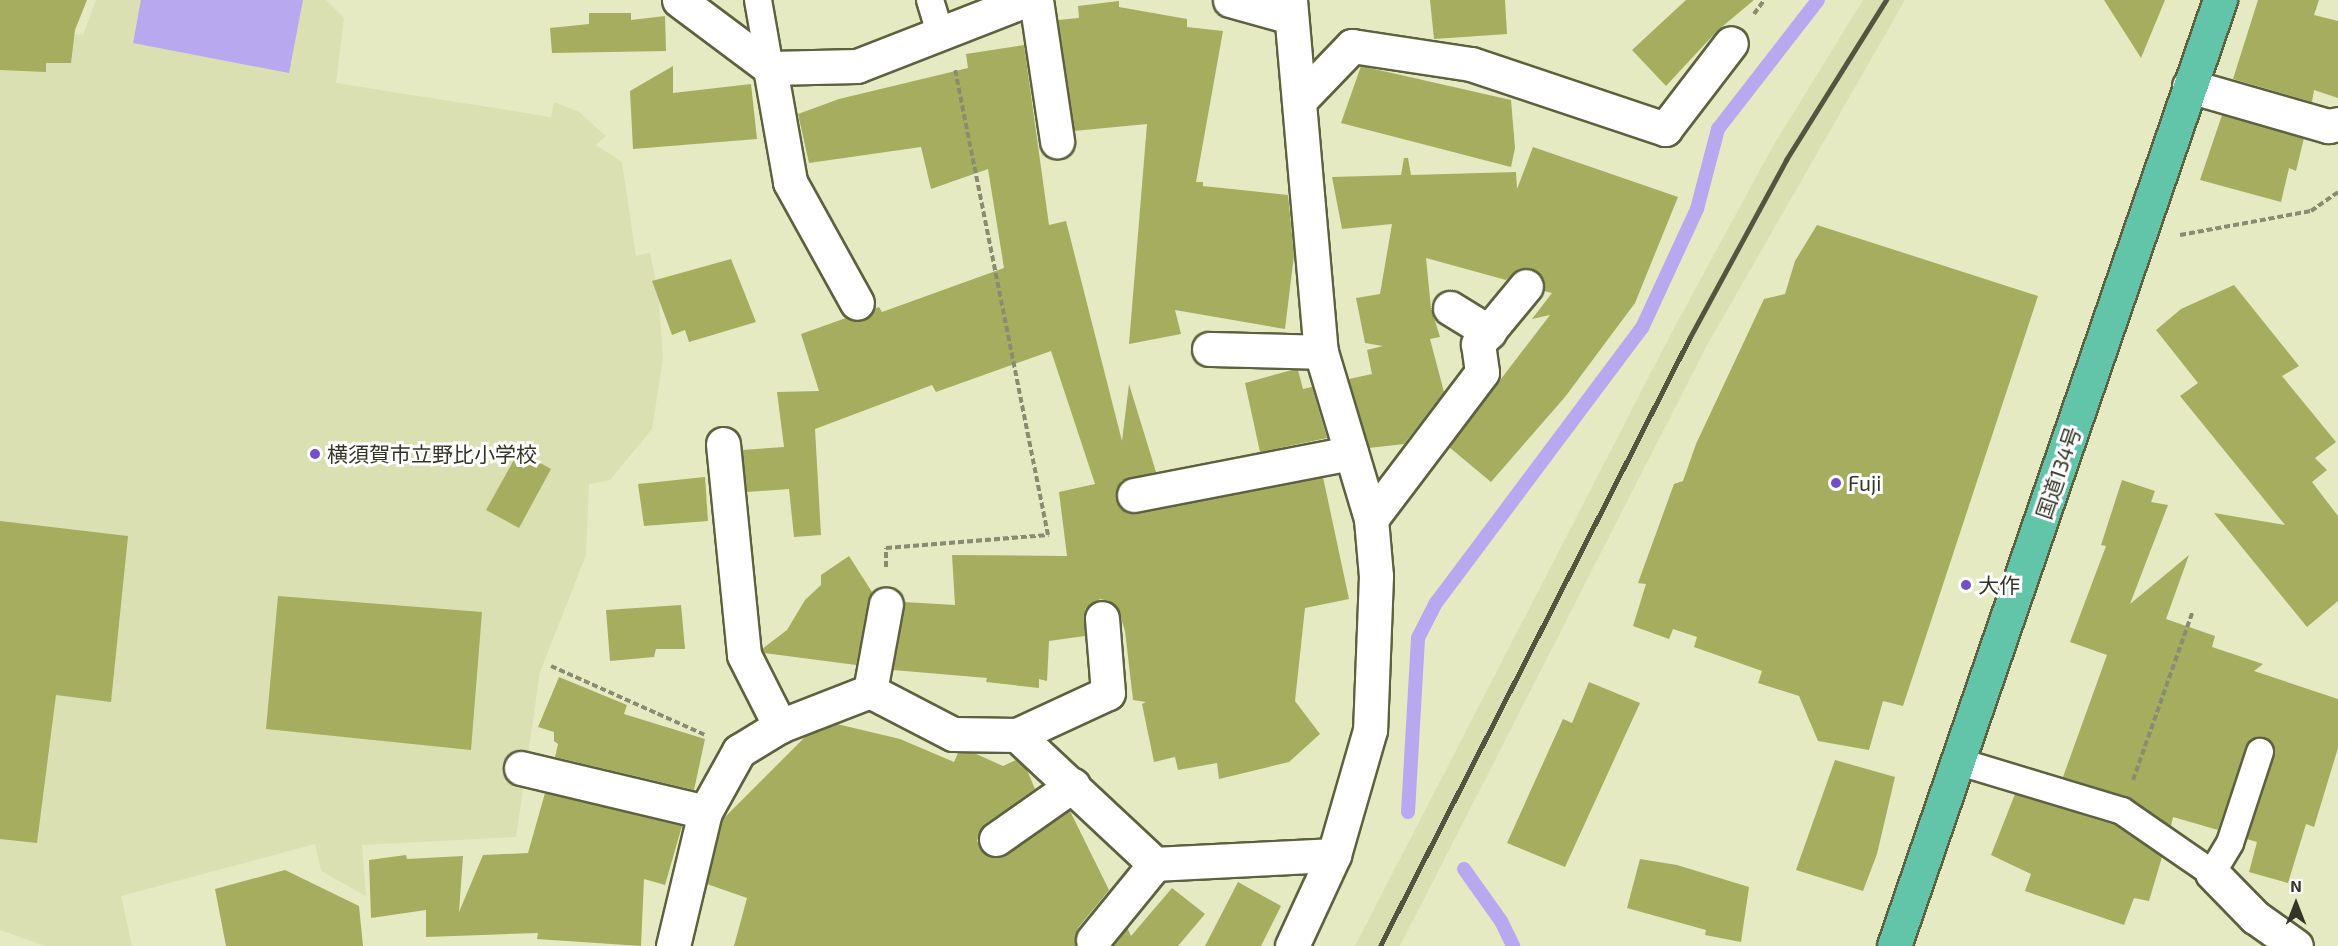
<!DOCTYPE html>
<meta charset="utf-8">
<style>
body{margin:0}
#map{position:relative;width:2338px;height:946px;overflow:hidden;background:#e5eac2;font-family:"Exo 2","Noto Sans JP",sans-serif}
div>[style]{position:absolute}
[style*='--x']{left:calc(var(--x)*1px);top:calc(var(--y)*1px);width:calc(var(--w)*1px);rotate:calc(var(--a)*1deg)}
.built>*{inset:0;background:#dae0b1}
.water>*{inset:0;background:#b7a8f0}
.stream>*{height:14px;margin:-7px;padding:0 7px;transform-origin:7px;border-radius:7px;background:#b7a8f0}
.building>*{inset:0;background:#a6ad5f}
.path>*{height:4px;margin-top:-2px;transform-origin:0;background:repeating-linear-gradient(90deg,#898c71 0 6px,transparent 0 9px)}
.roads{filter:drop-shadow(2px 0 #5e613f) drop-shadow(-2px 0 #5e613f) drop-shadow(0 2px #5e613f) drop-shadow(0 -2px #5e613f)}
.lane>*{height:26px;margin:-13px;padding:0 13px;transform-origin:13px;border-radius:13px;background:#fff}
.street>*{height:33px;margin:-16.5px;padding:0 16.5px;transform-origin:16.5px;border-radius:16.5px;background:#fff}
.highway>*{height:33px;margin:-16.5px;padding:0 16.5px;transform-origin:16.5px;border-radius:16.5px;background:#62c5aa}
.rail>*{height:4.5px;margin:-2.25px;padding:0 2.25px;transform-origin:2.25px;border-radius:2.25px;background:#535541}
.dots>*{width:16px;height:16px;translate:-50% -50%;box-sizing:border-box;border:3px solid #fff;border-radius:50%}
span{translate:-50% -50%;white-space:nowrap;text-align:center;line-height:1.15;-webkit-text-stroke:6px #fff;paint-order:stroke}
.poi-label{font-size:21px;color:#343526}
.left{translate:0 -50%;text-align:left}
.street-label{font-size:21px;color:#343526}
.north{position:absolute;left:2266px;top:874px;width:60px;height:60px;-webkit-text-stroke:4px #fff;paint-order:stroke;rotate:0deg;font-size:16px;font-weight:700;line-height:24px;text-align:center;color:#343526}
.north::after{content:'';display:block;margin:auto;width:21px;height:27px;background:#343526;clip-path:polygon(50% 0,100% 100%,50% 72%,0 100%)}
</style>
<div id="map">
<div class="built">
<i style="clip-path:polygon(96px 0,326px 0,344px 18px,336px 83px,551px 117px,554px 102px,579px 112px,606px 136px,596px 145px,622px 162px,636px 256px,650px 253px,658px 291px,663px 359px,652px 429px,610px 480px,589px 484px,586px 555px,540px 672px,516px 837px,362px 845px,366px 896px,321px 871px,315px 844px,121px 896px,132px 946px,45px 946px,0 930px,0 26px,83px 35px)"></i>
<i style="clip-path:polygon(1863px 0,1905px 0,1706px 347px,1400px 946px,1355px 946px,1673px 330px,1773px 146px)"></i>
</div>
<div class="water">
<i style="clip-path:polygon(141px 0,303px 0,289px 73px,133px 43px)"></i>
</div>
<div class="stream">
<i style="--x:1408;--y:812;--w:174;--a:-86.7"></i>
<i style="--x:1418;--y:638;--w:39;--a:-63"></i>
<i style="--x:1436;--y:603;--w:344;--a:-53.2"></i>
<i style="--x:1642;--y:328;--w:131;--a:-65.2"></i>
<i style="--x:1697;--y:209;--w:83;--a:-75.3"></i>
<i style="--x:1718;--y:129;--w:163;--a:-52.2"></i>
<i style="--x:1464;--y:869;--w:64;--a:54.6"></i>
<i style="--x:1501;--y:921;--w:28;--a:64"></i>
</div>
<div class="building">
<i style="clip-path:polygon(0 0,87px 0,75px 30px,71px 63px,46px 63px,46px 72px,0 70px)"></i>
<i style="clip-path:polygon(1430px 0,1505px 0,1507px 34px,1434px 39px)"></i>
<i style="clip-path:polygon(1686px 0,1754px 0,1717px 31px,1666px 86px,1632px 50px)"></i>
<i style="clip-path:polygon(2104px 0,2165px 0,2141px 58px)"></i>
<i style="clip-path:polygon(2258px 0,2319px 0,2314px 15px,2338px 21px,2338px 98px,2314px 90px,2312px 102px,2233px 79px)"></i>
<i style="clip-path:polygon(1119px 1px,1119px 7px,1187px 19px,1187px 27px,1223px 31px,1196px 182px,1203px 182px,1203px 186px,1288px 195px,1294px 255px,1285px 329px,1175px 310px,1181px 334px,1129px 344px,1147px 124px,1074px 131px,1058px 20px,1079px 18px,1078px 6px)"></i>
<i style="clip-path:polygon(589px 13px,631px 13px,631px 20px,665px 16px,666px 51px,552px 53px,550px 28px,589px 24px)"></i>
<i style="clip-path:polygon(1024px 45px,1049px 225px,1066px 221px,1122px 441px,1129px 384px,1156px 472px,1121px 481px,1116px 498px,1120px 507px,1138px 513px,1323px 477px,1349px 599px,1305px 608px,1295px 701px,1320px 734px,1289px 762px,1219px 779px,1217px 763px,1178px 770px,1175px 757px,1154px 762px,1142px 704px,1146px 702px,1133px 700px,1125px 631px,1118px 608px,1109px 601px,1100px 599px,1085px 609px,1085px 636px,1049px 641px,1047px 681px,1039px 679px,1039px 688px,986px 682px,987px 678px,893px 670px,904px 602px,955px 605px,952px 555px,1067px 556px,1059px 492px,1095px 484px,1051px 351px,936px 392px,932px 385px,815px 429px,821px 535px,794px 537px,789px 489px,747px 492px,742px 450px,784px 447px,777px 392px,819px 391px,801px 334px,846px 318px,866px 320px,874px 309px,879px 307px,882px 312px,1004px 268px,988px 169px,931px 189px,921px 147px,809px 163px,798px 114px,839px 99px,968px 68px,966px 54px)"></i>
<i style="clip-path:polygon(673px 66px,673px 93px,751px 84px,757px 139px,633px 149px,630px 91px)"></i>
<i style="clip-path:polygon(1361px 66px,1511px 100px,1515px 148px,1511px 167px,1341px 123px)"></i>
<i style="clip-path:polygon(2222px 115px,2304px 138px,2296px 171px,2289px 168px,2281px 202px,2200px 180px)"></i>
<i style="clip-path:polygon(1533px 147px,1678px 197px,1635px 303px,1565px 397px,1491px 482px,1449px 447px,1550px 315px,1532px 319px,1552px 293px,1544px 291px,1543px 279px,1530px 268px,1519px 269px,1506px 280px,1426px 258px,1431px 308px,1440px 337px,1430px 339px,1444px 392px,1404px 444px,1369px 448px,1349px 379px,1372px 374px,1367px 350px,1383px 346px,1365px 343px,1356px 298px,1380px 294px,1392px 224px,1342px 229px,1332px 177px,1401px 175px,1404px 158px,1408px 158px,1411px 175px,1516px 172px,1517px 189px)"></i>
<i style="clip-path:polygon(1817px 225px,2038px 296px,1903px 706px,1883px 701px,1869px 750px,1818px 741px,1799px 696px,1758px 683px,1762px 671px,1694px 647px,1697px 637px,1673px 629px,1669px 639px,1633px 626px,1646px 584px,1638px 583px,1674px 484px,1683px 481px,1696px 444px,1764px 299px,1785px 294px,1795px 261px)"></i>
<i style="clip-path:polygon(731px 259px,756px 322px,689px 342px,685px 330px,672px 335px,652px 281px)"></i>
<i style="clip-path:polygon(2234px 285px,2299px 366px,2282px 376px,2336px 442px,2315px 458px,2327px 470px,2312px 482px,2338px 516px,2338px 601px,2307px 627px,2214px 513px,2285px 525px,2180px 396px,2198px 383px,2156px 330px,2181px 309px)"></i>
<i style="clip-path:polygon(1292px 370px,1298px 370px,1303px 389px,1312px 387px,1327px 438px,1260px 452px,1245px 383px)"></i>
<i style="clip-path:polygon(519px 451px,551px 469px,519px 528px,486px 510px)"></i>
<i style="clip-path:polygon(705px 477px,708px 521px,644px 526px,638px 484px)"></i>
<i style="clip-path:polygon(2122px 480px,2155px 491px,2151px 502px,2168px 505px,2130px 604px,2189px 555px,2166px 619px,2215px 636px,2212px 647px,2263px 664px,2254px 671px,2338px 699px,2338px 748px,2314px 827px,2306px 824px,2288px 883px,2249px 872px,2257px 842px,2247px 839px,2274px 756px,2272px 742px,2265px 738px,2256px 738px,2246px 747px,2218px 830px,2173px 817px,2171px 826px,2127px 797px,2063px 777px,2107px 655px,2070px 642px,2106px 546px,2101px 545px)"></i>
<i style="clip-path:polygon(0 521px,128px 536px,111px 702px,56px 695px,37px 843px,0 839px)"></i>
<i style="clip-path:polygon(849px 556px,872px 592px,856px 665px,764px 653px,762px 649px,787px 630px,805px 600px,821px 585px,821px 575px)"></i>
<i style="clip-path:polygon(278px 596px,482px 612px,471px 750px,266px 729px)"></i>
<i style="clip-path:polygon(681px 605px,685px 649px,656px 649px,654px 657px,610px 661px,606px 610px)"></i>
<i style="clip-path:polygon(559px 677px,627px 705px,624px 714px,705px 739px,694px 790px,555px 757px,558px 744px,554px 741px,554px 732px,538px 727px)"></i>
<i style="clip-path:polygon(1589px 682px,1640px 703px,1565px 867px,1507px 843px,1563px 719px,1572px 723px)"></i>
<i style="clip-path:polygon(837px 724px,900px 739px,954px 762px,958px 753px,974px 753px,1003px 766px,1016px 760px,1027px 770px,1035px 789px,985px 824px,977px 841px,988px 856px,998px 858px,1070px 811px,1109px 890px,1078px 928px,1075px 946px,734px 946px,747px 898px,707px 884px,723px 819px,806px 736px)"></i>
<i style="clip-path:polygon(1835px 760px,1895px 777px,1877px 854px,1863px 891px,1796px 870px)"></i>
<i style="clip-path:polygon(545px 793px,682px 826px,665px 885px,644px 879px,641px 946px,537px 939px,538px 933px,426px 937px,426px 910px,371px 918px,369px 860px,406px 855px,407px 859px,463px 856px,459px 912px,483px 855px,528px 853px)"></i>
<i style="clip-path:polygon(2015px 794px,2115px 825px,2162px 857px,2149px 901px,2134px 898px,2124px 925px,2025px 891px,2031px 874px,1991px 855px)"></i>
<i style="clip-path:polygon(1640px 859px,1677px 865px,1749px 887px,1741px 942px,1705px 935px,1706px 930px,1627px 908px)"></i>
<i style="clip-path:polygon(285px 870px,359px 906px,363px 946px,226px 946px,215px 889px)"></i>
<i style="clip-path:polygon(1238px 882px,1281px 906px,1261px 946px,1205px 946px)"></i>
<i style="clip-path:polygon(1172px 888px,1205px 914px,1178px 946px,1112px 946px,1127px 927px,1131px 936px)"></i>
</div>
<div class="path">
<i style="--x:1754;--y:14;--w:17;--a:-54"></i>
<i style="--x:2180;--y:235;--w:133;--a:-10.4"></i>
<i style="--x:2311;--y:211;--w:33;--a:-35"></i>
<i style="--x:886;--y:567;--w:19;--a:-90"></i>
<i style="--x:886;--y:548;--w:163;--a:-4.6"></i>
<i style="--x:1048;--y:535;--w:474;--a:-101.3"></i>
<i style="--x:551;--y:666;--w:169;--a:24.1"></i>
<i style="--x:2133;--y:780;--w:179;--a:-70.5"></i>
</div>
<div class="roads">
<div class="lane">
<i style="--x:758;--y:0;--w:69;--a:80"></i>
<i style="--x:930;--y:0;--w:38;--a:73"></i>
<i style="--x:1960;--y:762;--w:169;--a:16.8"></i>
<i style="--x:2122;--y:811;--w:109;--a:34.6"></i>
<i style="--x:2212;--y:873;--w:35;--a:-59"></i>
<i style="--x:2230;--y:843;--w:96;--a:-71.8"></i>
</div>
<div class="street">
<i style="--x:679;--y:0;--w:114;--a:36.8"></i>
<i style="--x:770;--y:68;--w:87;--a:-1.3"></i>
<i style="--x:857;--y:66;--w:181;--a:-21.3"></i>
<i style="--x:1036;--y:0;--w:143;--a:81.5"></i>
<i style="--x:1230;--y:0;--w:63;--a:15.6"></i>
<i style="--x:1290;--y:0;--w:353;--a:85"></i>
<i style="--x:1321;--y:352;--w:174;--a:73.3"></i>
<i style="--x:1371;--y:519;--w:57;--a:85"></i>
<i style="--x:1376;--y:576;--w:154;--a:92.2"></i>
<i style="--x:1370;--y:730;--w:130;--a:106.1"></i>
<i style="--x:1334;--y:855;--w:100;--a:114.8"></i>
<i style="--x:770;--y:68;--w:116;--a:80"></i>
<i style="--x:790;--y:182;--w:138;--a:61"></i>
<i style="--x:2189;--y:86;--w:145;--a:16.1"></i>
<i style="--x:2328;--y:126;--w:10;--a:-11"></i>
<i style="--x:1300;--y:100;--w:75;--a:-46.1"></i>
<i style="--x:1352;--y:46;--w:120;--a:8.6"></i>
<i style="--x:1471;--y:64;--w:205;--a:18.5"></i>
<i style="--x:1665;--y:129;--w:108;--a:-52.5"></i>
<i style="--x:1450;--y:308;--w:46;--a:31.6"></i>
<i style="--x:1209;--y:349;--w:112;--a:1.5"></i>
<i style="--x:723;--y:444;--w:212;--a:84.3"></i>
<i style="--x:744;--y:655;--w:80;--a:63.1"></i>
<i style="--x:1134;--y:495;--w:221;--a:-11"></i>
<i style="--x:1371;--y:519;--w:184;--a:-52.9"></i>
<i style="--x:1482;--y:372;--w:28;--a:-98"></i>
<i style="--x:1478;--y:344;--w:75;--a:-50.4"></i>
<i style="--x:870;--y:691;--w:88;--a:-79.6"></i>
<i style="--x:1017;--y:735;--w:100;--a:-24.8"></i>
<i style="--x:1108;--y:693;--w:75;--a:-94.6"></i>
<i style="--x:521;--y:768;--w:189;--a:13.4"></i>
<i style="--x:996;--y:839;--w:94;--a:-35"></i>
<i style="--x:2212;--y:873;--w:62;--a:45.7"></i>
<i style="--x:2255;--y:917;--w:50;--a:35.3"></i>
<i style="--x:1093;--y:940;--w:98;--a:-50.8"></i>
<i style="--x:673;--y:946;--w:138;--a:-76.6"></i>
<i style="--x:705;--y:812;--w:70;--a:-60.9"></i>
<i style="--x:739;--y:751;--w:48;--a:-31.4"></i>
<i style="--x:780;--y:726;--w:97;--a:-21.3"></i>
<i style="--x:870;--y:691;--w:93;--a:27.4"></i>
<i style="--x:953;--y:734;--w:64;--a:0.9"></i>
<i style="--x:1017;--y:735;--w:189;--a:43.1"></i>
<i style="--x:1155;--y:864;--w:179;--a:-2.9"></i>
</div>
<div class="highway">
<i style="--x:1894;--y:946;--w:1001;--a:-70.99"></i>
</div>
</div>
<div class="rail">
<i style="--x:1380;--y:946;--w:681;--a:-63.02"></i>
<i style="--x:1689;--y:339;--w:204;--a:-61.5"></i>
<i style="--x:1786;--y:160;--w:189;--a:-58"></i>
</div>
<div class="dots">
<i style="left:315px;top:454px;background:#744fc8"></i>
<i style="left:1836px;top:483px;background:#744fc8"></i>
<i style="left:1966px;top:585px;background:#744fc8"></i>
</div>
<div class="poi-label">
<span class="left" style="left:327px;top:454px">横須賀市立野比小学校</span>
<span class="left" style="left:1848px;top:483px">Fuji</span>
<span class="left" style="left:1978px;top:585px">大作</span>
</div>
<div class="street-label">
<span style="left:2058px;top:473px;rotate:-71deg">国道134号</span>
</div>
<div class="north">N</div>
</div>
